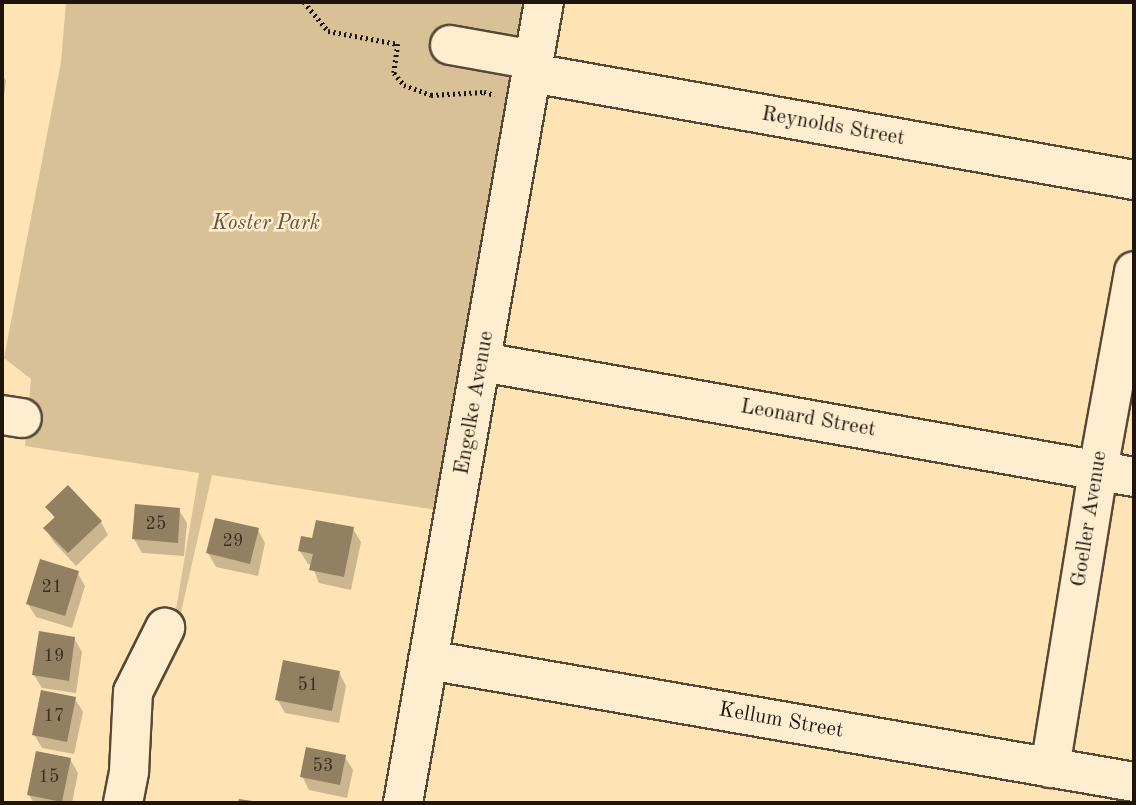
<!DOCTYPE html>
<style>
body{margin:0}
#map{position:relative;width:1136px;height:805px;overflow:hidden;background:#fee4b4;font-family:"Old Standard TT",serif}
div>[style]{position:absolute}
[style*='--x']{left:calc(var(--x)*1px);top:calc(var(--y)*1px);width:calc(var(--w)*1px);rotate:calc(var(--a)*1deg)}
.green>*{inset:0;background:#d8c197}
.shadow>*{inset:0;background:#0003}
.building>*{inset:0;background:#938063}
.path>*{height:4.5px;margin-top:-2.25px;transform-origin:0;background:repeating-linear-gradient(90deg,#1f140b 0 2px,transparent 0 5.5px)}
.roads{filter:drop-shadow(2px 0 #574835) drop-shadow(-2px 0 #574835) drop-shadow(0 2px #574835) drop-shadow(0 -2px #574835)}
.minor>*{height:38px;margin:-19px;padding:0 19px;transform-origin:19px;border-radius:19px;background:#feedce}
span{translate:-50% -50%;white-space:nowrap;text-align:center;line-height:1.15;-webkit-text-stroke:5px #feedce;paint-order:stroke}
.number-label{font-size:18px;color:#3c2f21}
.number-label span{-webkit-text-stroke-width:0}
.street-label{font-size:21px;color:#1f140b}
.park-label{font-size:21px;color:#60513c;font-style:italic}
.frame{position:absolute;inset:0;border:4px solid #1f140b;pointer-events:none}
</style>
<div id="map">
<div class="green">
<i style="clip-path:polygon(66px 2px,524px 2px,443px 511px,212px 475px,180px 617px,175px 615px,199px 473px,25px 446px,31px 379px,4px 358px,61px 62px)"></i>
</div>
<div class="shadow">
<i style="clip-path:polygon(2px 74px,6px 81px,4px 96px,2px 96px)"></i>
<i style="clip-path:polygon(48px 507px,101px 522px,108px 535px,76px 566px,53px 541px,45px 528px,55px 519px)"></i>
<i style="clip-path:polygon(179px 510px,187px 523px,184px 556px,142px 553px,134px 539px)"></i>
<i style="clip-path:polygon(353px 529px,361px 542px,351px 590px,319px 583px,312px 565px,308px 564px,300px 551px,314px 540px)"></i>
<i style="clip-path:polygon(258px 530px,265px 543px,258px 576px,216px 567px,208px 553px)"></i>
<i style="clip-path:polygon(77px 572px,85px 586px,72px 628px,36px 617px,28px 604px)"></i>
<i style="clip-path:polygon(74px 638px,82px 652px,76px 693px,42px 688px,34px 675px)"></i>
<i style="clip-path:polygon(339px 672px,346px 686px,339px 723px,285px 713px,277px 699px)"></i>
<i style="clip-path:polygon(75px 699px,83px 712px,74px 754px,42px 748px,34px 734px)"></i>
<i style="clip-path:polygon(345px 757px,353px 770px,347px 798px,309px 790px,302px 776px)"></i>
<i style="clip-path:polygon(70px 759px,78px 773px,72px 803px,34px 803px,29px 795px)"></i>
</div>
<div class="building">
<i style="clip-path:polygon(68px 485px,102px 521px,68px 553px,43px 528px,55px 517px,45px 507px)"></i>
<i style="clip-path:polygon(135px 504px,180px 508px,178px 543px,132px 539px)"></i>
<i style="clip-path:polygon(215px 518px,259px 528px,250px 564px,206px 553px)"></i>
<i style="clip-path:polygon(316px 520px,354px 527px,344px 577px,309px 570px,313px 554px,298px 551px,301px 536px,312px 538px)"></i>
<i style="clip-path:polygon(40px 559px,79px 571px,65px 616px,26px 604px)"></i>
<i style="clip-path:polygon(39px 631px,75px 637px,69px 681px,32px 675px)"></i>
<i style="clip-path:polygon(283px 660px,340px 671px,332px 711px,275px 700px)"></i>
<i style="clip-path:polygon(41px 690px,76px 697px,67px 742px,32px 735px)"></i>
<i style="clip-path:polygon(306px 747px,346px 755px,340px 785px,300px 777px)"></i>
<i style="clip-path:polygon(36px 751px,71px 758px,62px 802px,27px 795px)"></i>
<i style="clip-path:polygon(239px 799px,259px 802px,259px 803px,238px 803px)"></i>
</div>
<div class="path">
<i style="--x:304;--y:2;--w:38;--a:50"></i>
<i style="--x:328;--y:31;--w:71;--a:10.5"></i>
<i style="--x:398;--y:44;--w:29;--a:98"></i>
<i style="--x:394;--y:73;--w:16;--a:50"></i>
<i style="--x:404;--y:85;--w:29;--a:20"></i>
<i style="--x:431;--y:95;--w:53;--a:-3.2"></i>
<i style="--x:484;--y:92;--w:11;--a:15"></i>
</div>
<div class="roads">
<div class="minor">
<i style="--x:450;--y:45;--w:85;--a:10.1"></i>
<i style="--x:532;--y:73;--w:611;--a:10.08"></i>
<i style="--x:482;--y:362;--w:662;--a:10"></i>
<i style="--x:2;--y:415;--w:20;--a:9"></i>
<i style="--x:428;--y:660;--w:716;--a:9.8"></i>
<i style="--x:1050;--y:768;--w:302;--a:-80.8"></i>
<i style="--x:1098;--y:470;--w:202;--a:-79.7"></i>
<i style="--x:123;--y:803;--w:33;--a:-79"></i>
<i style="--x:129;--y:771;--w:79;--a:-87.1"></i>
<i style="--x:133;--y:692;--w:72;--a:-63.4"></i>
<i style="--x:403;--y:803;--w:813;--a:-80.02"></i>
</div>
</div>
<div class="number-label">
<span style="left:156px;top:524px">25</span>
<span style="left:233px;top:541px">29</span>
<span style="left:52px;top:587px">21</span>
<span style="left:54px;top:656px">19</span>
<span style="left:308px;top:685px">51</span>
<span style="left:54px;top:716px">17</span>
<span style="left:323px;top:766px">53</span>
<span style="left:49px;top:777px">15</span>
</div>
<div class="street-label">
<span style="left:833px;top:127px;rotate:10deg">Reynolds Street</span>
<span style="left:475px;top:403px;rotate:-80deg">Engelke Avenue</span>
<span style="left:808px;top:419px;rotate:10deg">Leonard Street</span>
<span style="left:1090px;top:519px;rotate:-81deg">Goeller Avenue</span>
<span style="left:781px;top:721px;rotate:10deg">Kellum Street</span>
</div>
<div class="park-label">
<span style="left:266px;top:224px">Koster Park</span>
</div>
<div class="frame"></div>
</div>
